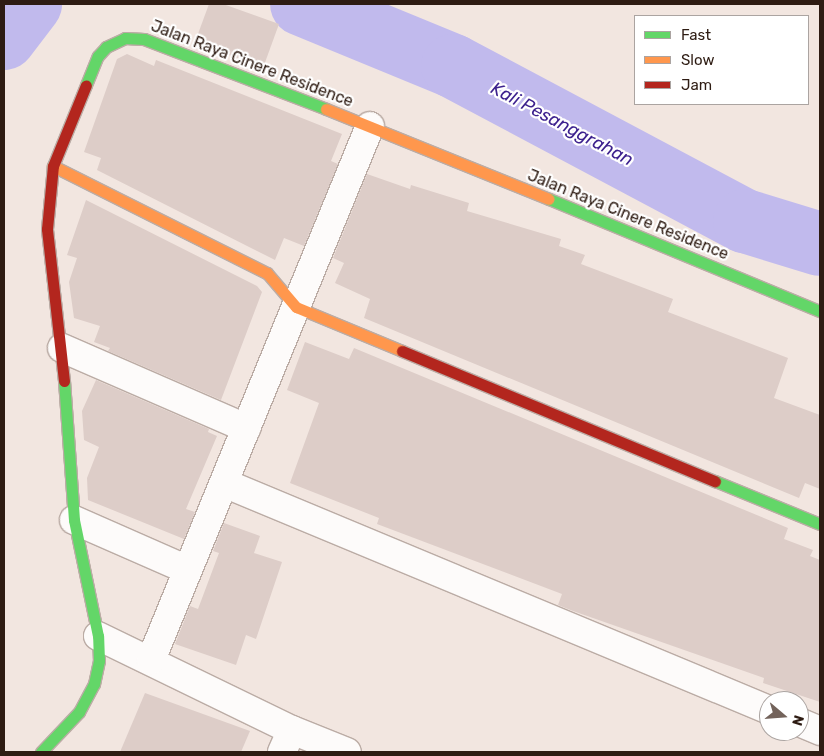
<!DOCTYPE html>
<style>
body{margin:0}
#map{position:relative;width:824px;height:756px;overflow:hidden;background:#f2e6e0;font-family:Rubik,sans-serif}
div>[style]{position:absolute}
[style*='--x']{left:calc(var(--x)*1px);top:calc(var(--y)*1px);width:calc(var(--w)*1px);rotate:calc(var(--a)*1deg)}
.river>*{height:64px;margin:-32px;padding:0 32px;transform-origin:32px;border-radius:32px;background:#c1baed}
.building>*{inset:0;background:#ddcdc8}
.roads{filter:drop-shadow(1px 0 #bbaca5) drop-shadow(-1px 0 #bbaca5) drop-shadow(0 1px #bbaca5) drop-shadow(0 -1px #bbaca5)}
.street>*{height:28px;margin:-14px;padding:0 14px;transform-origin:14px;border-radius:14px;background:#fdfbfa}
.fast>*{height:11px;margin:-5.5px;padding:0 5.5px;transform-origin:5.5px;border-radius:5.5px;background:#63d668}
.slow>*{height:11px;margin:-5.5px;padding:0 5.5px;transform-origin:5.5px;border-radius:5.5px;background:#ff974d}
.jam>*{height:11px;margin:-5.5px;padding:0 5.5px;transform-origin:5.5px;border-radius:5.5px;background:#b3261e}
span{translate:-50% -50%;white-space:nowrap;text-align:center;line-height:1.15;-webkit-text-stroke:4.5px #fff;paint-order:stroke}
.street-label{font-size:16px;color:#2e1c13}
.water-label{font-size:18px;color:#3d228e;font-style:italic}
.frame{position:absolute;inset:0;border:5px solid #2e1c13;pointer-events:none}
.legend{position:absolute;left:634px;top:15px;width:175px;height:90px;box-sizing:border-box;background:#fff;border:1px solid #aba4a1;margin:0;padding:6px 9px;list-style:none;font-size:15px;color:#2e1c13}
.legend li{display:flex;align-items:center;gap:10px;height:25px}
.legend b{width:25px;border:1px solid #aba4a1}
.north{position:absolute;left:759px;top:691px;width:50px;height:50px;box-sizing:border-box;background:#fff;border:1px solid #aba4a1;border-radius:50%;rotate:108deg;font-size:14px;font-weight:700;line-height:20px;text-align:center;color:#2e1c13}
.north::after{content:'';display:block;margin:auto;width:18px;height:22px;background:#73635b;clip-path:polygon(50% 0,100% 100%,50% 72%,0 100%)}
</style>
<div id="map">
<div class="river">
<i style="--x:302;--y:4;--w:163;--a:22.3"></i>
<i style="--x:453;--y:66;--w:331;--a:28"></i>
<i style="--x:745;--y:221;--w:78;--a:17"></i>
<i style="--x:4;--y:38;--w:43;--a:-52.6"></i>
</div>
<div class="building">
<i style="clip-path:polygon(209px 4px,223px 4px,279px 24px,263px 68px,195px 42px)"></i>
<i style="clip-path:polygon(127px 54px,154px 66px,156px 60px,342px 134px,331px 161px,338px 164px,304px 246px,284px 238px,275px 260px,97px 170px,101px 158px,84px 152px,117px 59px)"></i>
<i style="clip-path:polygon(367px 174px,410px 189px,411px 185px,469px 203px,467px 211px,561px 239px,559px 246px,585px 255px,581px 264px,673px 299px,668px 312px,788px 358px,774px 398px,820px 415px,820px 489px,805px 483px,799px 498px,364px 318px,370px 299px,335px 283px,344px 263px,333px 258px)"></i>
<i style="clip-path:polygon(86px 200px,257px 286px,262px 292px,221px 400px,108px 351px,110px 348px,94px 342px,100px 326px,74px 318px,69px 282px,77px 258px,67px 255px)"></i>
<i style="clip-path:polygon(305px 342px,349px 359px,354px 348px,788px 528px,784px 539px,813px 550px,810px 556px,820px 560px,820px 702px,763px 683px,764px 678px,573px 611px,558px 605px,562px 594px,377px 524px,379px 518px,290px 483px,319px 403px,287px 390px)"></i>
<i style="clip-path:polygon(96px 380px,209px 429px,208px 432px,217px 436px,186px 509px,195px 512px,184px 539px,88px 500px,87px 478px,99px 447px,84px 440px,82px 411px)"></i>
<i style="clip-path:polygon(224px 523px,260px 536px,254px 553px,282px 562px,256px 639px,246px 635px,236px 665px,175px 644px,190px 606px,198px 609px,219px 553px,213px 551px)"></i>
<i style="clip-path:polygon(145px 693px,250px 731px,241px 752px,120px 752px)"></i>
</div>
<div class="roads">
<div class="street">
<i style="--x:62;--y:348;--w:201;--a:23.5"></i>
<i style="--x:224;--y:483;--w:590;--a:22.61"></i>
<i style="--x:74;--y:520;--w:124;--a:23.7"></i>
<i style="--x:98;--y:636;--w:216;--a:25.9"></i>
<i style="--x:292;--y:730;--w:59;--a:21.8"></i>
<i style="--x:151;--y:660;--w:577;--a:-67.7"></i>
<i style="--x:799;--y:722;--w:23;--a:23"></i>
<i style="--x:282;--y:752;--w:24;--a:-66"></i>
</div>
<div class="fast">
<i style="--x:86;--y:85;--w:31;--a:-68"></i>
<i style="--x:98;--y:56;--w:12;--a:-48"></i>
<i style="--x:106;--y:47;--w:21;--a:-25"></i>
<i style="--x:125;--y:38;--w:19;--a:3"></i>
<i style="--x:144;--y:39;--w:195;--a:21"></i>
<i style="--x:549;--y:199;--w:293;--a:22.5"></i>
<i style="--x:715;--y:481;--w:113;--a:22.3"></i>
<i style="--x:41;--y:752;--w:55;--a:-46.5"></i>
<i style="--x:79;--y:712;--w:32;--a:-62"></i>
<i style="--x:94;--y:684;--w:24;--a:-78"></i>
<i style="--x:99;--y:661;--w:25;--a:-92"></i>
<i style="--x:98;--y:636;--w:118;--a:-101.7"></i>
<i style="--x:74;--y:520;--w:139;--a:-94.1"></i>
</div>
<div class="slow">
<i style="--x:326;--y:109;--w:240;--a:22"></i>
<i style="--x:53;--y:166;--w:239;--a:26.6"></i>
<i style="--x:267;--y:273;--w:45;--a:49.5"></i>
<i style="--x:296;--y:307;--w:115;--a:22.5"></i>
</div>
<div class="jam">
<i style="--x:402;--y:351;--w:339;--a:22.6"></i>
<i style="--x:64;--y:381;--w:153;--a:-96.4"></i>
<i style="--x:47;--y:229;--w:63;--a:-84.6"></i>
<i style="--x:53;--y:166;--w:87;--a:-67.8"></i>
</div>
</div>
<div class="street-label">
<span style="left:252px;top:64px;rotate:21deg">Jalan Raya Cinere Residence</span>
<span style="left:628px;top:215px;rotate:22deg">Jalan Raya Cinere Residence</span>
</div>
<div class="water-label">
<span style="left:562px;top:124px;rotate:28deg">Kali Pesanggrahan</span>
</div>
<div class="frame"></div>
<ul class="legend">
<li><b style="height:6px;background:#63d668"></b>Fast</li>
<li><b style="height:6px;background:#ff974d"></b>Slow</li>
<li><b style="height:6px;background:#b3261e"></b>Jam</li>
</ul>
<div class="north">N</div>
</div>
